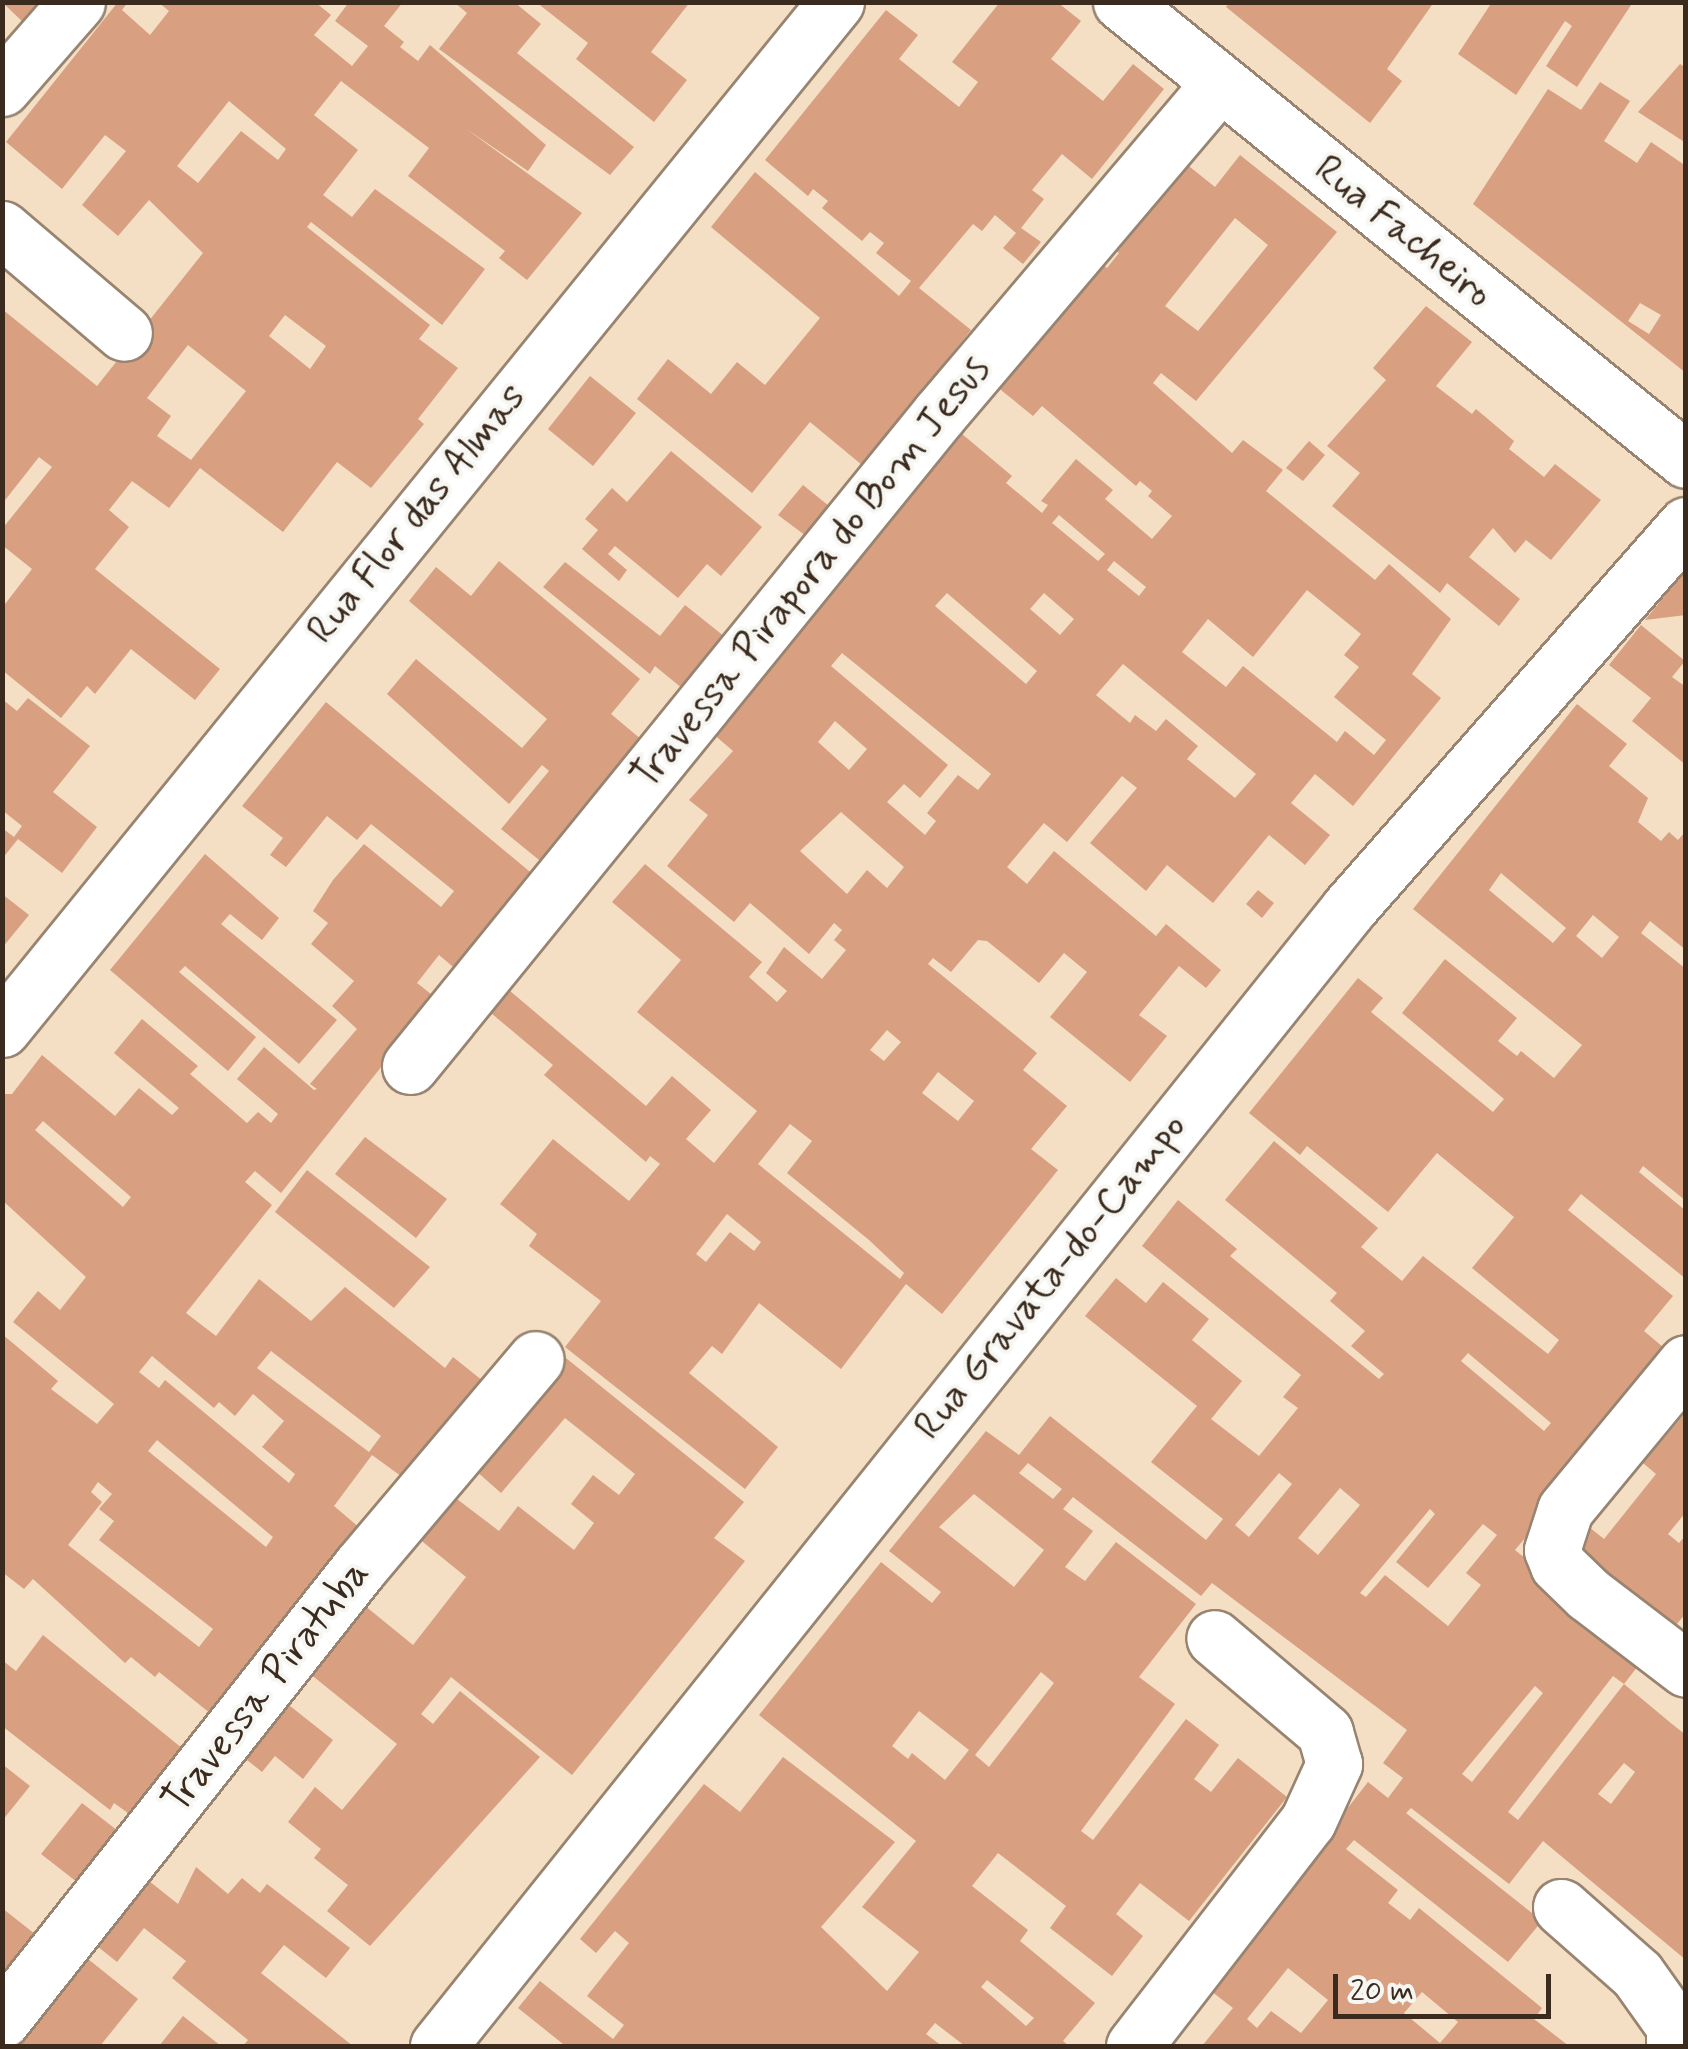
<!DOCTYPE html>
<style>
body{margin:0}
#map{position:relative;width:1688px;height:2049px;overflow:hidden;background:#f4dfc4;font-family:Mynerve,sans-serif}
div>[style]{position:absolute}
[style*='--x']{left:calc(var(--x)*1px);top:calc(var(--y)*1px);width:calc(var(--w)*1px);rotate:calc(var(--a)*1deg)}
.building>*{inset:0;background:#d89f80}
.roads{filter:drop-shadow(2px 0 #988471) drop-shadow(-2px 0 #988471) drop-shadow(0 2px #988471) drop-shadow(0 -2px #988471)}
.minor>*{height:55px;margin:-27.5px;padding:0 27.5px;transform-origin:27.5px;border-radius:27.5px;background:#fff}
span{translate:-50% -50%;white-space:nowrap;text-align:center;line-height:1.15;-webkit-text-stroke:8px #f6f6f2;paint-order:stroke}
.street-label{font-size:40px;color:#3b2a1e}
.frame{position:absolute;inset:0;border:5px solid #3b2a1e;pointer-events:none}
.scale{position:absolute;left:1333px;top:1974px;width:218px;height:45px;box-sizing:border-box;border:5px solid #3b2a1e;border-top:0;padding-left:12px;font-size:30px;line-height:35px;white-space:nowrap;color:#3b2a1e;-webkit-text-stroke:8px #f6f6f2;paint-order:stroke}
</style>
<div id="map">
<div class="building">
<i style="clip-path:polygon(2px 2px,46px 2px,27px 26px)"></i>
<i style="clip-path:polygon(evenodd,118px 2px,128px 2px,122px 10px,150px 35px,169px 11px,158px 2px,315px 2px,331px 15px,314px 35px,352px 66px,368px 46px,335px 21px,349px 2px,403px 2px,384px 26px,404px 42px,400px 47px,418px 61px,430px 45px,546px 145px,528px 171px,465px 128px,582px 213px,527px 280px,499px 258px,505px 251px,408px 176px,429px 148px,341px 81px,314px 115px,358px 150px,323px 195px,352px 217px,375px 189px,485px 269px,442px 325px,320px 229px,311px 222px,307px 227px,430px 325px,419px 339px,458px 368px,418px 419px,424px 424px,371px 488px,337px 462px,283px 532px,200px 468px,169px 508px,132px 481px,109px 510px,129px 527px,95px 569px,220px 669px,195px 700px,131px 649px,95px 694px,87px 686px,61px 718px,2px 670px,2px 608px,32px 569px,2px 545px,2px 529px,52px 467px,39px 457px,2px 504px,2px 309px,97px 386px,203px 253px,149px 200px,118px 236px,82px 205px,126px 151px,105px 135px,62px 189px,6px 142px,118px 2px,229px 101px,286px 149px,278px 160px,241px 131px,198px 183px,177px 166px,229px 101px,118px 2px,285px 315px,326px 346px,310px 369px,269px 336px,285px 315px,118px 2px,188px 345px,246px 391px,191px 460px,157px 436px,171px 416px,147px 398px,188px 345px)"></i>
<i style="clip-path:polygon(454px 2px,514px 2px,541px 24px,517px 53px,634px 147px,610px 175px,439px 49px,467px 13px)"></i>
<i style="clip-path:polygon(536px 2px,690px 2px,651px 52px,687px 80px,654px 122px,576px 59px,588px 43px)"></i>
<i style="clip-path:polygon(1000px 2px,1057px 2px,1081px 21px,1051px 59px,1103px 101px,1133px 64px,1164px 89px,1092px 179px,1062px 154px,1032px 190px,1044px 199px,1021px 228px,1041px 242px,1023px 264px,1003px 248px,1016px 233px,995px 215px,982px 231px,973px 224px,919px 288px,971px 330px,862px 465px,810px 422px,752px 493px,637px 399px,668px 359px,711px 394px,737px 362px,765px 385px,820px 318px,711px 227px,755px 172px,899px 296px,911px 281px,876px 253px,884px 243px,870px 232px,862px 241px,822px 208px,828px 201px,813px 189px,808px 196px,765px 160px,886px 10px,918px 35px,899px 59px,959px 107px,978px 82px,952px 62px)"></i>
<i style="clip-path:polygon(1230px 2px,1434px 2px,1387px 69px,1402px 81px,1370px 123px,1226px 7px)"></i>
<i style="clip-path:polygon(1492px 2px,1633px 2px,1577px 87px,1546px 66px,1572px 26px,1565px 21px,1516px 95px,1458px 54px)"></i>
<i style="clip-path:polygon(1680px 64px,1686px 68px,1686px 143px,1638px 112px)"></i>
<i style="clip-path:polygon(evenodd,1600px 82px,1630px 101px,1604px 141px,1637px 163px,1651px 142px,1686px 166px,1686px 373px,1473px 204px,1548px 89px,1581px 110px,1600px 82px,1640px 303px,1661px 315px,1649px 334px,1628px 321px,1640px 303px)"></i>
<i style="clip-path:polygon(evenodd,1240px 155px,1337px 232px,1196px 401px,1161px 373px,1153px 383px,1232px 453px,1243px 440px,1283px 470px,1266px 491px,1375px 580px,1389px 564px,1451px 619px,1412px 674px,1441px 698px,1353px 806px,1315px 774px,1291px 803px,1330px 835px,1305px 865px,1269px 835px,1213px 903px,1167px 865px,1146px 891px,1090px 843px,1137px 788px,1122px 776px,1067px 842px,1044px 823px,1007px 867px,1027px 884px,1054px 851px,1156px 936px,1166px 924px,1221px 970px,1206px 988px,1179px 966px,1139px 1015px,1167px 1036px,1130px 1082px,1050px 1017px,1087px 972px,1064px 953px,1039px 983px,987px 941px,978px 940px,951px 972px,933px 958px,928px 964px,1037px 1053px,1023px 1070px,1067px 1106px,1031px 1149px,1058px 1170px,942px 1314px,906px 1284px,841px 1369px,759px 1303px,722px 1354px,712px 1346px,689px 1373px,778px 1447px,745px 1489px,565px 1347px,601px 1301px,529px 1246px,537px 1234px,500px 1204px,553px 1139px,629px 1201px,660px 1164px,650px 1156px,646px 1162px,544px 1075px,553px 1065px,485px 1008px,503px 985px,646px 1106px,672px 1076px,711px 1110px,686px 1139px,714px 1163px,757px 1111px,637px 1012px,681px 960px,612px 902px,645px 864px,762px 962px,749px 977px,777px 1002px,787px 991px,766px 973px,784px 947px,822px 979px,846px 950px,834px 940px,842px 930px,834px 923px,809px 954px,750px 903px,734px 922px,667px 866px,708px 815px,689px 800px,733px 751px,704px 726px,949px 423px,1012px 476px,1006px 483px,1042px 513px,1048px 505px,1041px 501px,1076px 459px,1113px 490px,1105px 499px,1152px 539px,1172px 516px,1148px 496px,1152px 491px,1140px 481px,1136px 486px,1042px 406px,1033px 416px,986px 378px,1095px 259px,1107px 268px,1119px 253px,1112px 248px,1185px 163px,1215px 187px,1240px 155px,1235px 218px,1268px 245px,1198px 331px,1165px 306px,1235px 218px,1240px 155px,1059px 515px,1105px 554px,1098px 561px,1052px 523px,1059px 515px,1240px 155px,1114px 561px,1146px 587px,1139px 596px,1107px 570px,1114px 561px,1240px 155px,1307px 590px,1361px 634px,1344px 655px,1359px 667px,1334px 697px,1386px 740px,1374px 755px,1345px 731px,1337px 742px,1243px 666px,1226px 687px,1182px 652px,1208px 619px,1253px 657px,1307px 590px,1240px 155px,947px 593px,1037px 671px,1026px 684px,935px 606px,947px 593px,1240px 155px,1044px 593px,1074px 619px,1060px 635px,1030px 609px,1044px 593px,1240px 155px,842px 653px,991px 774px,978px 790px,958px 775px,927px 813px,936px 821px,925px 835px,887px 802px,904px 784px,920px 798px,948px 765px,831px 666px,842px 653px,1240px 155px,1123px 664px,1256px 774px,1235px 798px,1187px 759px,1198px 746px,1166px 719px,1156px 731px,1135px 715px,1130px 723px,1096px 695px,1123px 664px,1240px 155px,835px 721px,867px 749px,849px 770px,818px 742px,835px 721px,1240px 155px,841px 812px,904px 867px,887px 888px,867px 870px,847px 894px,800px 851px,841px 812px,1240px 155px,887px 1030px,901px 1042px,884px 1061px,870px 1050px,887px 1030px,1240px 155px,938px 1072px,974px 1101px,958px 1121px,922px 1093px,938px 1072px,1240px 155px,790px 1124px,812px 1141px,787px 1173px,869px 1240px,904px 1273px,900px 1279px,758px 1164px,790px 1124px,1240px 155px,727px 1214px,761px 1242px,754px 1251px,730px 1232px,706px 1262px,696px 1254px,727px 1214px)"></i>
<i style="clip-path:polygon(1426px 306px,1472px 342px,1436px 386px,1472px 414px,1476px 409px,1514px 441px,1509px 449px,1544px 477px,1555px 464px,1601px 500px,1551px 560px,1526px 540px,1515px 553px,1493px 528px,1469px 557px,1520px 599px,1499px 626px,1447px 583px,1440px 593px,1332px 506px,1360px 473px,1327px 446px,1386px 380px,1373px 368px)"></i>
<i style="clip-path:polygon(590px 376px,636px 413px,593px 466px,548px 429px)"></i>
<i style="clip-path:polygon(1309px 441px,1325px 455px,1303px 481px,1286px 468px)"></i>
<i style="clip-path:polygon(671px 451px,762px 527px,721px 576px,707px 564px,678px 598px,615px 546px,608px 554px,627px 570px,619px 581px,582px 549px,598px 530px,585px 519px,612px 488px,627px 502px)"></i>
<i style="clip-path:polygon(803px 485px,829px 506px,806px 536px,778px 515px)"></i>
<i style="clip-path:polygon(499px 561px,640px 679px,611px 714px,642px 740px,544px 864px,501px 829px,549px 771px,542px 765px,509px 804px,387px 694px,416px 659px,522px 748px,547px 719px,409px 601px,436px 567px,471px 596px)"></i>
<i style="clip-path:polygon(565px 562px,660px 636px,685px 605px,725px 637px,683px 689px,655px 666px,650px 674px,543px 587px)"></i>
<i style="clip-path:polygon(1686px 570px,1686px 615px,1645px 620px)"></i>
<i style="clip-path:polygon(1641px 625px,1685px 661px,1672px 677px,1686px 687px,1686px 765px,1632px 721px,1651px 698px,1609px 665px)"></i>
<i style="clip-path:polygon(28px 698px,90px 746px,53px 792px,97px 827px,62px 873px,18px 839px,2px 859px,2px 828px,14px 837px,22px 826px,2px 810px,2px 699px,17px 711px)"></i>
<i style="clip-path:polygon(evenodd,326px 702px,535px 876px,458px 971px,439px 955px,417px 983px,436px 998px,281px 1193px,255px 1171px,245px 1182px,272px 1205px,186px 1313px,216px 1336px,259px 1279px,311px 1321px,345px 1287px,445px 1368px,453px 1357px,483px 1381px,405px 1479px,372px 1455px,334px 1506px,367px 1534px,211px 1714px,159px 1672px,155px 1677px,131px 1657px,125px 1663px,33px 1579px,24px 1589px,2px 1572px,2px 1334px,58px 1381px,51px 1389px,97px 1424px,114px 1404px,13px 1322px,38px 1291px,60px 1310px,86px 1277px,2px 1200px,2px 1094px,12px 1094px,42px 1055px,115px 1116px,139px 1088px,172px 1115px,179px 1108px,114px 1053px,142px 1019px,198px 1066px,190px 1074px,247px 1123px,258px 1112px,271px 1123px,278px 1114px,237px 1079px,264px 1047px,314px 1090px,317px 1089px,310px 1084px,357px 1029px,332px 1006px,354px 981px,311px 944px,328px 923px,313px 911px,333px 880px,364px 844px,441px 907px,454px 891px,371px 824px,357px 840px,327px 816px,286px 867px,270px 855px,283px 838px,242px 806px,326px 702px,43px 1121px,131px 1197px,123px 1207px,35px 1130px,43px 1121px,326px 702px,271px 1351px,381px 1436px,369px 1452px,257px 1368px,271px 1351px,326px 702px,152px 1356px,214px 1408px,219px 1402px,235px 1416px,253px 1394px,284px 1421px,262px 1447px,295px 1474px,289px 1483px,165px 1380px,159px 1388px,139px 1372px,152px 1356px,326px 702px,157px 1440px,273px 1537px,266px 1547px,148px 1451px,157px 1440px,326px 702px,98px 1482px,112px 1494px,99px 1509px,114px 1521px,99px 1540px,213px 1629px,199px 1647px,68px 1545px,102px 1502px,91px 1492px,98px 1482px)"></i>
<i style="clip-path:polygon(evenodd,1577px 704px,1627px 744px,1609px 766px,1648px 798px,1638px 822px,1661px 841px,1669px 832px,1678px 840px,1686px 831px,1686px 950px,1650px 921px,1641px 933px,1686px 969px,1686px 1201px,1643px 1166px,1639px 1172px,1686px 1211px,1686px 1279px,1581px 1194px,1568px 1210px,1673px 1296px,1644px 1331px,1676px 1358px,1515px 1550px,1645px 1657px,1624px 1684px,1613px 1676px,1508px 1812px,1518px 1820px,1624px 1684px,1672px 1724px,1686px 1735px,1686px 1960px,1543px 1841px,1509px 1884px,1411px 1808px,1406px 1813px,1542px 1921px,1508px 1962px,1354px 1840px,1346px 1849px,1398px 1890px,1388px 1903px,1410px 1920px,1419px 1908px,1542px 2008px,1534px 2019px,1569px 2046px,1202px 2046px,1233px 2008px,1207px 1988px,1368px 1782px,1388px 1798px,1403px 1778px,1383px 1763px,1407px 1730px,1212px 1583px,1201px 1596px,1073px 1497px,1063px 1509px,1093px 1531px,1065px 1567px,1085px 1581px,1116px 1542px,1196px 1604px,1139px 1677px,1175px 1704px,1081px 1831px,1093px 1840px,1186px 1719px,1219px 1745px,1194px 1779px,1211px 1792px,1238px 1758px,1287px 1797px,1189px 1921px,1140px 1883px,1116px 1914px,1143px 1936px,1112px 1976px,1050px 1928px,1066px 1906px,998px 1853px,972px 1886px,1028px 1930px,1020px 1941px,1095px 2003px,1063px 2041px,1069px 2046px,965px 2046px,935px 2023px,926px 2034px,942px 2046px,563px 2044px,518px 2008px,540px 1981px,613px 2039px,624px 2025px,587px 1996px,629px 1943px,615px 1931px,596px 1953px,580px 1939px,704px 1784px,740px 1812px,783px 1757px,895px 1842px,821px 1927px,887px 1991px,919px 1952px,862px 1907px,916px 1841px,759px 1715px,881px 1562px,932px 1603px,941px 1592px,889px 1551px,986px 1431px,1019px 1455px,1050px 1416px,1206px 1540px,1223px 1519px,1151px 1462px,1197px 1406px,1085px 1316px,1116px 1278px,1146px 1303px,1163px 1282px,1209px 1319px,1192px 1340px,1242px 1381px,1211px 1419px,1259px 1456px,1298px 1408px,1283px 1397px,1301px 1375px,1142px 1246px,1178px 1200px,1237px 1249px,1230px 1256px,1379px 1379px,1384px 1374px,1351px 1346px,1365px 1331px,1330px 1301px,1337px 1293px,1225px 1200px,1274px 1141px,1378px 1228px,1361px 1247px,1402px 1281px,1423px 1256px,1548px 1354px,1559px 1340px,1472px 1268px,1514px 1217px,1437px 1153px,1388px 1212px,1307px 1146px,1300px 1155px,1249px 1113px,1358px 978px,1383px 998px,1371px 1012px,1493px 1112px,1504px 1099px,1402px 1013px,1445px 959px,1517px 1018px,1498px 1041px,1517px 1056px,1521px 1051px,1554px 1078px,1582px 1045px,1413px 909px,1577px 704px,1501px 873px,1566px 928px,1553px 943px,1489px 890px,1501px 873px,1577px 704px,1593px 915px,1619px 937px,1602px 958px,1576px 936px,1593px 915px,1577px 704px,1468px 1353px,1551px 1423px,1544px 1431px,1461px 1361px,1468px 1353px,1577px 704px,1028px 1463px,1062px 1489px,1053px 1499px,1019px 1473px,1028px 1463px,1577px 704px,1279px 1473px,1292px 1484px,1249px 1537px,1235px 1525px,1279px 1473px,1577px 704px,1340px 1488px,1360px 1505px,1318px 1555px,1298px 1538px,1340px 1488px,1577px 704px,974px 1494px,1044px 1550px,1014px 1587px,939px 1527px,974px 1494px,1577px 704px,1430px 1509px,1435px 1514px,1396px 1562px,1428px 1588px,1483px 1524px,1497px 1535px,1466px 1573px,1481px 1585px,1448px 1626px,1385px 1575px,1366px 1597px,1360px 1593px,1430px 1509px,1577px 704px,1041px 1672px,1054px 1683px,989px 1767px,975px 1755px,1041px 1672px,1577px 704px,1535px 1686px,1543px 1693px,1472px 1782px,1462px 1774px,1535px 1686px,1577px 704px,919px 1711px,969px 1750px,945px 1780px,912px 1753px,908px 1759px,892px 1746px,919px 1711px,1577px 704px,1624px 1763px,1635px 1772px,1611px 1804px,1598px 1794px,1624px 1763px,1577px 704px,1288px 1968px,1328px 2000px,1301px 2033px,1271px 2011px,1257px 2028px,1247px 2019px,1288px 1968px,1577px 704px,987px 1980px,1034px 2018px,1026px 2026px,981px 1987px,987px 1980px,1577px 704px,1422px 1992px,1458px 2022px,1440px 2043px,1404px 2013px,1422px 1992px)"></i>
<i style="clip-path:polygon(205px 854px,279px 918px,262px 940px,230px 914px,221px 924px,337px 1020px,299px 1064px,185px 966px,179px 972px,256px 1037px,228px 1071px,110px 970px)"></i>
<i style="clip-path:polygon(1258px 890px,1274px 903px,1262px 918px,1246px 904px)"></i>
<i style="clip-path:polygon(2px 894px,29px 915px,2px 948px)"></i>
<i style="clip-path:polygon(365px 1137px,447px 1199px,416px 1238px,335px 1174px)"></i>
<i style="clip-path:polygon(307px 1170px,430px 1267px,394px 1308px,275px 1212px)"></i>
<i style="clip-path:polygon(561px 1354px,744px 1502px,714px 1538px,745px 1561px,572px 1775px,451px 1677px,421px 1714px,433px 1724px,460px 1691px,540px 1757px,370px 1946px,327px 1911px,348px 1885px,314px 1858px,321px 1849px,288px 1822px,315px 1787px,342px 1810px,397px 1744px,309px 1673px,364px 1605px,413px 1645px,466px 1577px,418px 1538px,453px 1496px,499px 1531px,518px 1506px,574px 1550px,594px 1523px,571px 1504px,593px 1475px,619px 1495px,635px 1474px,565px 1418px,501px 1493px,475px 1470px)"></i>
<i style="clip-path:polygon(1686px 1412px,1686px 1512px,1668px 1534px,1679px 1543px,1686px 1535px,1686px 1613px,1672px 1630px,1569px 1549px,1589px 1527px,1604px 1539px,1656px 1474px,1643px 1463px)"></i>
<i style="clip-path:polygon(43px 1635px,188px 1753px,135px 1818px,114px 1803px,110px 1810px,2px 1726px,2px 1660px,16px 1671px)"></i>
<i style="clip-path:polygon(285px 1702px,333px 1740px,303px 1779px,275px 1756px,262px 1772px,241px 1755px)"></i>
<i style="clip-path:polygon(2px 1764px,30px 1786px,2px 1821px)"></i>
<i style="clip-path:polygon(82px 1803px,122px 1834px,82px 1886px,41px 1854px)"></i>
<i style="clip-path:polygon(196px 1867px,228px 1894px,242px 1878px,260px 1893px,267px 1884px,350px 1948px,326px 1978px,284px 1945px,261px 1973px,353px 2046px,243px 2046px,248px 2040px,172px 1978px,186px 1961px,144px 1928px,117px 1962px,92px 1942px,144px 1877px,178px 1904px)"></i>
<i style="clip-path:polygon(2px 1908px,40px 1938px,2px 1985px)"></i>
<i style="clip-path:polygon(83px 1955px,138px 1999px,100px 2046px,9px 2046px)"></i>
<i style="clip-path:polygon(183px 2016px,221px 2046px,159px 2046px)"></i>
</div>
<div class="roads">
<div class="minor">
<i style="--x:1121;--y:2;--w:727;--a:39.03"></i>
<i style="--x:2;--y:88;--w:114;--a:-48.9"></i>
<i style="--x:2;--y:229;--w:160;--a:40.4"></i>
<i style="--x:2;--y:1029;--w:1323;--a:-50.92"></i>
<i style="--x:410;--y:1066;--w:841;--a:-50.94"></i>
<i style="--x:940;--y:413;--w:431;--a:-49.7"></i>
<i style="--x:1686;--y:1363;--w:190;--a:129.5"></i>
<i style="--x:1565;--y:1510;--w:42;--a:108"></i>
<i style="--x:1552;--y:1550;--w:16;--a:68"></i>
<i style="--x:1558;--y:1565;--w:42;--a:44"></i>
<i style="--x:1588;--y:1594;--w:123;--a:37.4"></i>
<i style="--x:1561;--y:1907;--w:101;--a:41.4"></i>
<i style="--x:1637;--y:1974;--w:64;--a:54.6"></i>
<i style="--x:1674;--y:2026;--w:20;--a:90"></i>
<i style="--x:2;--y:2020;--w:577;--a:-51.68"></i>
<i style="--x:360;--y:1567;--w:272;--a:-49.8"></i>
<i style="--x:438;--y:2046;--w:1458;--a:-51.32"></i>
<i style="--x:1349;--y:908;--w:510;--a:-48.66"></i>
<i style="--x:1134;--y:2046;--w:284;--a:-52.3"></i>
<i style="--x:1308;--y:1821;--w:63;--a:-65.5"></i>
<i style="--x:1334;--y:1764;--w:33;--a:-106"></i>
<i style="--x:1325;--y:1732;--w:145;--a:-139.7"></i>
</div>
</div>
<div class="street-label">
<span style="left:1403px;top:232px;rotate:39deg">Rua Facheiro</span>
<span style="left:417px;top:514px;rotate:-51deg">Rua Flor das Almas</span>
<span style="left:811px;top:573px;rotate:-51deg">Travessa Pirapora do Bom Jesus</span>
<span style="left:1051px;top:1277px;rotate:-51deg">Rua Gravata-do-Campo</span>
<span style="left:266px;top:1687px;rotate:-52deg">Travessa Piratuba</span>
</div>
<div class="frame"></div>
<div class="scale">20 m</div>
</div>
